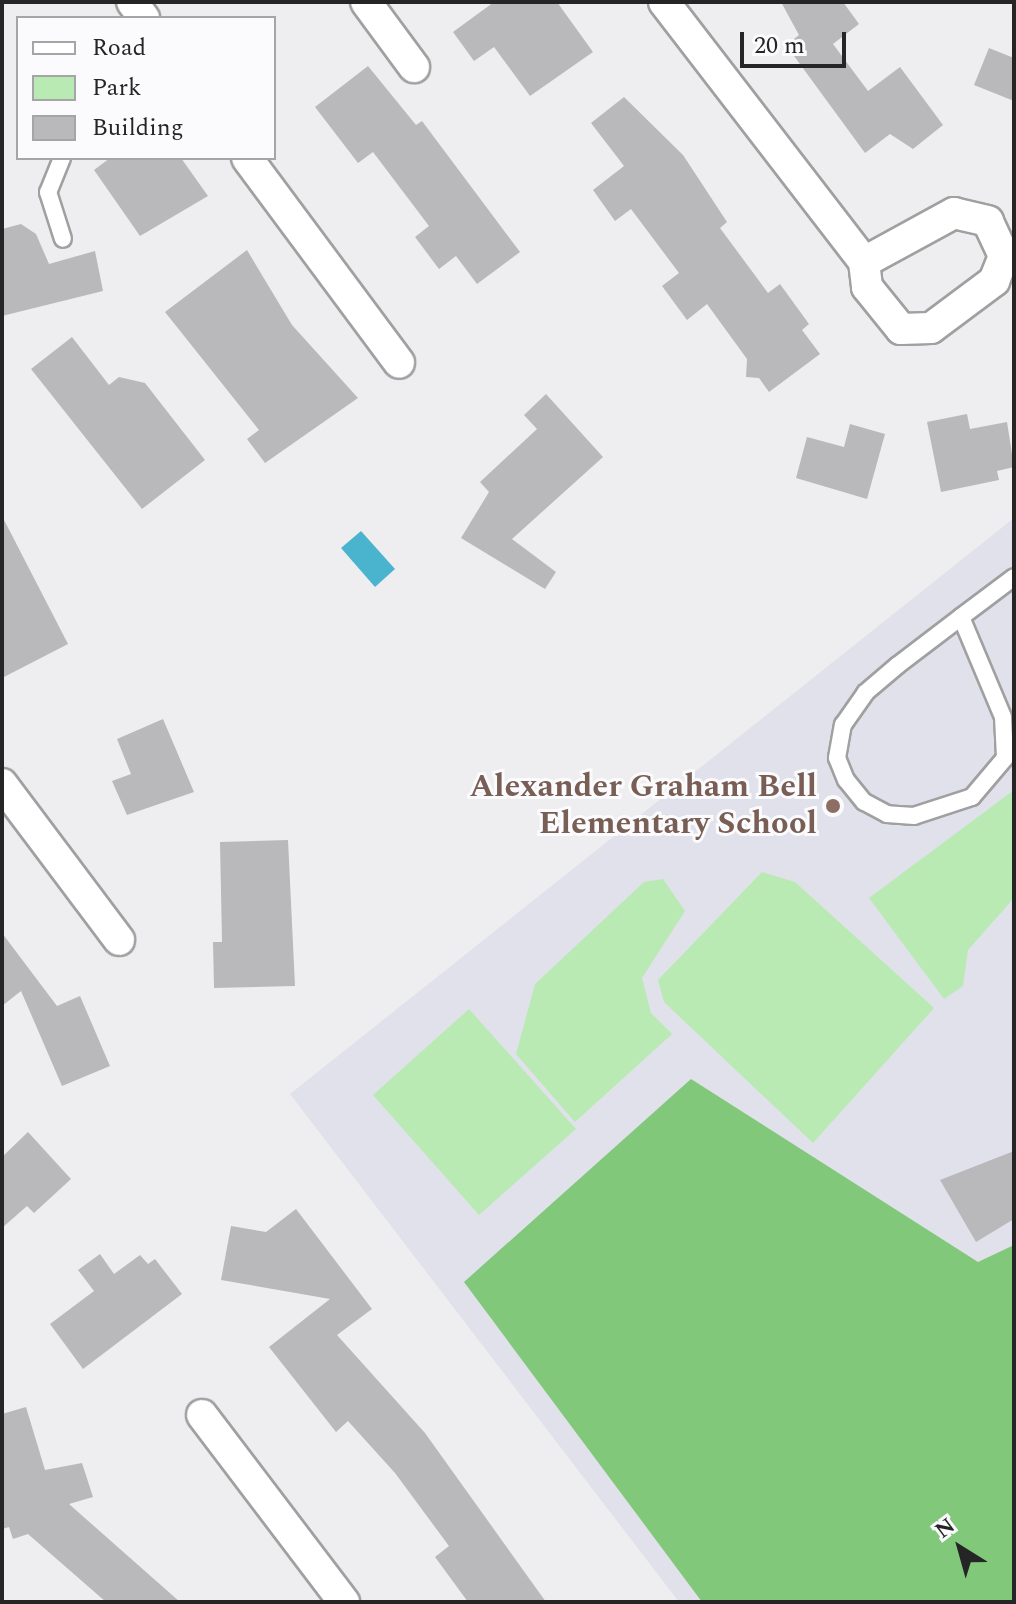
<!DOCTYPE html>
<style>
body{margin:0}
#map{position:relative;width:1016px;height:1604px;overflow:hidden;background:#eeeef0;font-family:Spectral,serif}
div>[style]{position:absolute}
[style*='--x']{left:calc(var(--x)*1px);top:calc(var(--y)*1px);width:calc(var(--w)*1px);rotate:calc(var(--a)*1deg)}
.built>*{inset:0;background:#e0e1ea}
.green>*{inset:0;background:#b9eab3}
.forest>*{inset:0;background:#81c87b}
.water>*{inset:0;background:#4ab4cf}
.building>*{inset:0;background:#b9b9bb}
.roads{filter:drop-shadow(2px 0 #a0a0a1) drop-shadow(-2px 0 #a0a0a1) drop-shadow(0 2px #a0a0a1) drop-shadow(0 -2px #a0a0a1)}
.service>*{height:16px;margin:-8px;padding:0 8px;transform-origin:8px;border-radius:8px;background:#fff}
.minor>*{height:30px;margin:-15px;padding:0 15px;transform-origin:15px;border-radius:15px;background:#fff}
.dots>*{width:22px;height:22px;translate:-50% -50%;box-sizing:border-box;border:4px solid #fbfbfd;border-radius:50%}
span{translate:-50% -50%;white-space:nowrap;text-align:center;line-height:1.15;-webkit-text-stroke:6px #fbfbfd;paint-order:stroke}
.education-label{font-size:32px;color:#785e54;font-weight:700}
.right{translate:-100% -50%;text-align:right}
.frame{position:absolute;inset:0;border:4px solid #252526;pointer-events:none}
.legend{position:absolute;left:16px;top:16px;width:260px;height:144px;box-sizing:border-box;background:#fbfbfd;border:2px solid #a5a5a7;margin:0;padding:10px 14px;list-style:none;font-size:24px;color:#252526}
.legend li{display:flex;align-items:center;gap:16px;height:40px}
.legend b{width:40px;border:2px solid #a5a5a7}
.north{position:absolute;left:920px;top:1508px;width:80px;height:80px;-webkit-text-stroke:6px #fbfbfd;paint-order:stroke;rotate:323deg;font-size:22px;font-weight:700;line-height:32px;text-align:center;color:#252526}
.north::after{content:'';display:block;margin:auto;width:28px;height:36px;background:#252526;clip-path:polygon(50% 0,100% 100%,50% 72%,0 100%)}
.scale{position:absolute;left:740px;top:32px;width:106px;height:36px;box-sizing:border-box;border:4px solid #252526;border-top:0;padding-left:10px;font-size:24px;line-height:28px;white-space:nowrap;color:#252526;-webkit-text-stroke:6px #fbfbfd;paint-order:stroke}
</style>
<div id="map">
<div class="built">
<i style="clip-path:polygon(1014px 518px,1014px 1602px,679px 1602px,290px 1094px)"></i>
</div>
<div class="green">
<i style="clip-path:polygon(1014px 790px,1014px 898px,968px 950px,963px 986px,944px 999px,869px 898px)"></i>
<i style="clip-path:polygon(762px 872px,795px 882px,934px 1008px,813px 1143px,664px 1002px,658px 980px)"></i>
<i style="clip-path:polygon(663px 879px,685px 911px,642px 978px,651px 1013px,672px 1034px,575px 1122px,516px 1054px,535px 984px,644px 882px)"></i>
<i style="clip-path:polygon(469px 1009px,576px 1129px,479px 1215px,373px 1095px)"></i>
</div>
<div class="forest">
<i style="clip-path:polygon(691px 1079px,978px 1262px,1014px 1245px,1014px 1602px,702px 1602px,464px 1282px)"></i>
</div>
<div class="water">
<i style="clip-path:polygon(361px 531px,395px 569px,375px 587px,341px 548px)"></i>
</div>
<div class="building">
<i style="clip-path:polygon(494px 2px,557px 2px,593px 52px,530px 96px,494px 47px,474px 61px,453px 32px)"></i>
<i style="clip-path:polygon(781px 2px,843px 2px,859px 24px,833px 44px,868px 91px,900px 67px,943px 125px,913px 149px,890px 134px,865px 153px,786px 45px,799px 35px)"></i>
<i style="clip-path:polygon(989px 48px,1014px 58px,1014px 101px,974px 85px)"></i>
<i style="clip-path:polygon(368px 66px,416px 125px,422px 121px,520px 252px,477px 284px,456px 256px,439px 269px,415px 237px,429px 226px,373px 152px,358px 163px,315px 107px)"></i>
<i style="clip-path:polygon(624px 97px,683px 155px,727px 222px,720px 228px,768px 293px,780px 284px,809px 324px,802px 330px,820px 354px,769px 392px,759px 378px,746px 377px,747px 359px,707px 304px,687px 320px,662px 286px,679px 273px,631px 209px,615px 221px,593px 190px,624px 166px,591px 123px)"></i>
<i style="clip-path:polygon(110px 158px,181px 158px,208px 196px,140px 236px,94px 170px)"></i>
<i style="clip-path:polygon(21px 224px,36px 234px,49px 264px,95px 251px,103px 291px,2px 316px,2px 229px)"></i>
<i style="clip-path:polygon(247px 250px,292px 325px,358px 398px,265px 463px,247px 439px,259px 430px,165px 312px)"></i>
<i style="clip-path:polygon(72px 337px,109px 385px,119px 377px,145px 383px,205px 460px,142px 509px,31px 369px)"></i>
<i style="clip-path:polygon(546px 394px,603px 457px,512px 539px,556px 572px,545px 589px,461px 538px,489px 492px,480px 482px,537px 429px,524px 415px)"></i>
<i style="clip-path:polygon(967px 414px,970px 429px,1007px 422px,1014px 467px,997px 471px,999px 480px,941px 492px,927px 422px)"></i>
<i style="clip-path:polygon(850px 424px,885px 434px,867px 499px,796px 478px,807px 437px,844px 447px)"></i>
<i style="clip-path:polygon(2px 516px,68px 644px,2px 678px)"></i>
<i style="clip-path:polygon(163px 719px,194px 792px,127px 815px,112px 781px,131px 774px,117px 739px)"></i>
<i style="clip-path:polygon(288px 840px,295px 986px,214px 988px,213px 942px,222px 942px,220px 842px)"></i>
<i style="clip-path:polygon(2px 933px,57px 1006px,80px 996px,110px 1066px,62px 1086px,21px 991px,2px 1006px)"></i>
<i style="clip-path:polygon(28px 1132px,71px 1179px,34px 1213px,27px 1206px,2px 1228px,2px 1157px)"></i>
<i style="clip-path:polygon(1014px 1151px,1014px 1219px,976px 1242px,940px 1180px)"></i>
<i style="clip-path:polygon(296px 1209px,372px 1309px,337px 1335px,425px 1433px,546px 1602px,468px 1602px,435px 1557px,449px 1546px,395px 1473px,348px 1421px,336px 1432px,269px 1347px,330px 1299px,221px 1280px,231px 1226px,266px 1232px)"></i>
<i style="clip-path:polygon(100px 1254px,114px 1274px,140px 1255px,148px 1264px,155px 1259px,182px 1294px,83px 1369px,50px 1324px,94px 1291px,78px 1270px)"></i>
<i style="clip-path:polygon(26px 1407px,45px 1470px,82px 1463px,93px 1497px,69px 1504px,180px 1602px,106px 1602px,28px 1534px,13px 1539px,9px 1527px,2px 1529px,2px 1414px)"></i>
</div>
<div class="roads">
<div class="service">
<i style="--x:62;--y:158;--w:37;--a:112"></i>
<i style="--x:48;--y:192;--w:49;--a:72.3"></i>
<i style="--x:961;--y:617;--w:108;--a:67.2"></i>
<i style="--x:1003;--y:717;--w:41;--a:87.2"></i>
<i style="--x:1005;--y:758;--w:51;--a:130.2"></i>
<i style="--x:972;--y:797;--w:61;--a:161.9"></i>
<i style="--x:914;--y:816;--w:27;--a:-176"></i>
<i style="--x:887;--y:814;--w:26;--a:-152"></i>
<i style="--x:864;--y:802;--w:28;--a:-129"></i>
<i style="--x:846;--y:780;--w:24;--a:-112"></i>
<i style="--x:837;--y:758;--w:34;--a:-80"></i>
<i style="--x:843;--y:725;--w:39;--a:-55"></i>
<i style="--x:865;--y:693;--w:43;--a:-40.3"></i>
<i style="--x:898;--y:665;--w:79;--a:-37.3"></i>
<i style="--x:961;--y:617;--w:66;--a:-37"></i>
</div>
<div class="minor">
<i style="--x:132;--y:2;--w:20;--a:53"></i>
<i style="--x:366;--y:2;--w:81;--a:53.6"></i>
<i style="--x:664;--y:2;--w:328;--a:52.4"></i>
<i style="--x:864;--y:262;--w:25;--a:83"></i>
<i style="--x:867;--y:287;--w:54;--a:51"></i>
<i style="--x:901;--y:329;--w:30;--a:-2"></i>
<i style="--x:931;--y:328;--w:79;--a:-36.7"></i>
<i style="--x:994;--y:281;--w:27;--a:-68"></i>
<i style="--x:1004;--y:256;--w:38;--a:-115"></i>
<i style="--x:988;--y:221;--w:35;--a:-167"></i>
<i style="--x:954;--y:213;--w:102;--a:151.4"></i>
<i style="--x:247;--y:158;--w:255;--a:53.4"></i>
<i style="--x:2;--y:784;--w:195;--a:53.1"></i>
<i style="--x:202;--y:1415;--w:235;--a:52.8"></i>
</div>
</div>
<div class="dots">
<i style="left:833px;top:806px;background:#8d6e63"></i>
</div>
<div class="education-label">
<span class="right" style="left:817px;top:806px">Alexander Graham Bell<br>Elementary School</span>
</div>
<div class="frame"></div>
<ul class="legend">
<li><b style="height:10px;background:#fff"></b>Road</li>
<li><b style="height:22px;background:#b9eab3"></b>Park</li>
<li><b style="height:22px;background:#b9b9bb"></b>Building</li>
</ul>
<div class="north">N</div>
<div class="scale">20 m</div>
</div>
